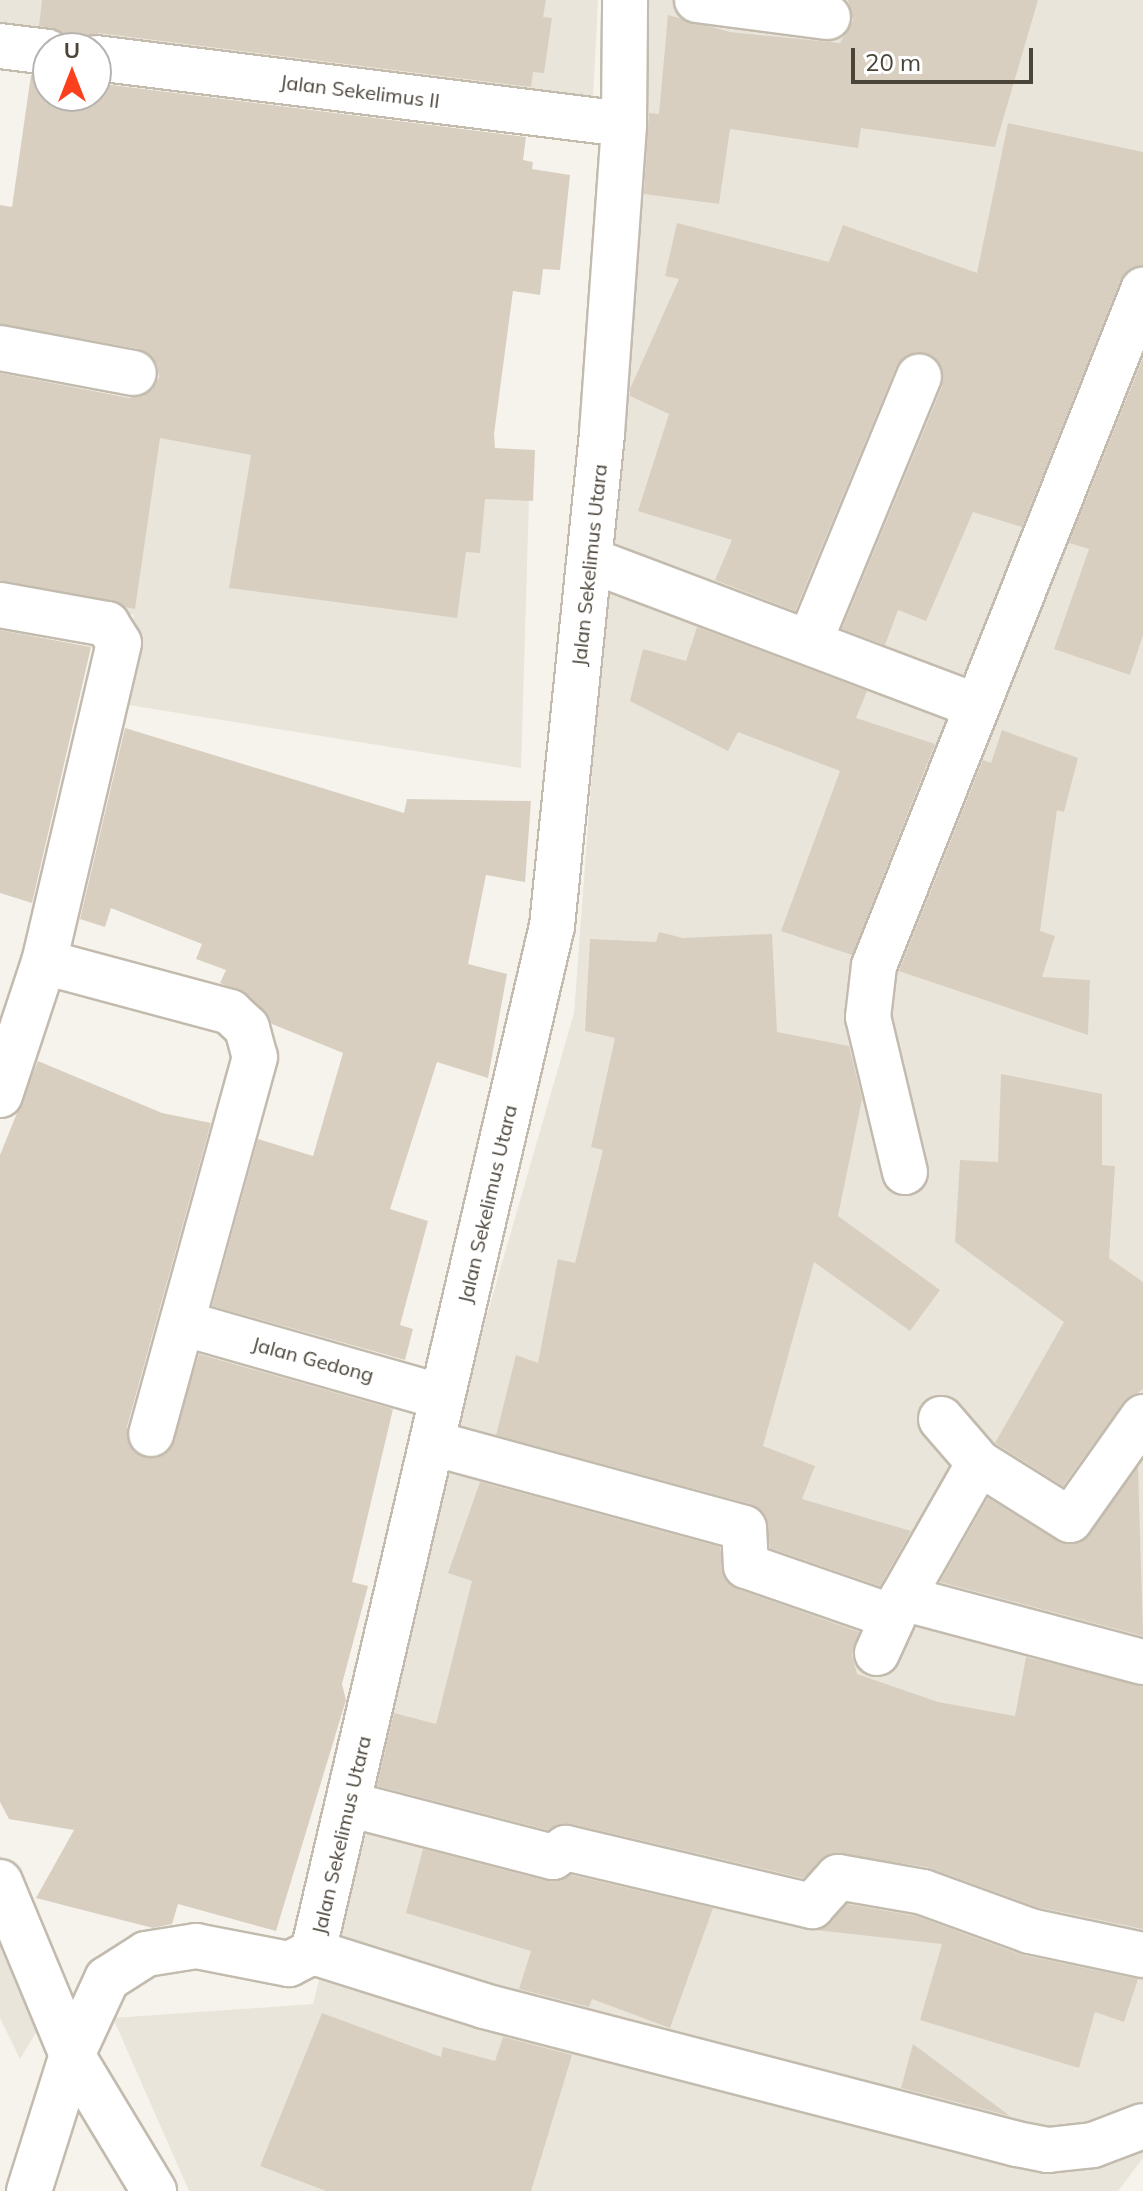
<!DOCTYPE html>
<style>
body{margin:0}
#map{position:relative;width:1143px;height:2191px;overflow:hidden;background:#f6f3ec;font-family:Mulish,sans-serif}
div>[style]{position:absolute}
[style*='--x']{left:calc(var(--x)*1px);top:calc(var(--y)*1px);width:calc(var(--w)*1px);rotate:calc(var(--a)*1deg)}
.residential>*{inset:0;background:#eae5da}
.building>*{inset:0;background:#d8cfc1}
.roads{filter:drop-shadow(2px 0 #c2bbae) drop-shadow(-2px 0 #c2bbae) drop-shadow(0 2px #c2bbae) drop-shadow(0 -2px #c2bbae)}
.street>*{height:44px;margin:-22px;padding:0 22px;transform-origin:22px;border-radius:22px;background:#fff}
span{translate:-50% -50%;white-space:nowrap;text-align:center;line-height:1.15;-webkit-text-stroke:6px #fff;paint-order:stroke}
.street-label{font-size:20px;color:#4b4439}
.north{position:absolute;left:32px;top:32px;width:80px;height:80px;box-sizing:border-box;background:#fff;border:2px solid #b7b4b0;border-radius:50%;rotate:0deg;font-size:22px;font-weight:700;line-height:32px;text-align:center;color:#4b4439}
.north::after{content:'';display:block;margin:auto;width:28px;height:36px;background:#fc3f1d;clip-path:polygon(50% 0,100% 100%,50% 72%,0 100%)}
.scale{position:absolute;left:851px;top:48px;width:182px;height:36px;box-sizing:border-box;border:4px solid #4b4439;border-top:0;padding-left:10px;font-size:24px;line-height:28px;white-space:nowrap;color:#4b4439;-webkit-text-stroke:6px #fff;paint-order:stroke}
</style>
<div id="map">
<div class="residential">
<i style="clip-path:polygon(0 0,598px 0,592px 117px,0 29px)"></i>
<i style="clip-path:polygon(631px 0,1143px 0,1143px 2158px,1118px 2191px,189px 2191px,113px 2018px,313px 2004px,485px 1322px,574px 1013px,616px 451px)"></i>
<i style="clip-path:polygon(0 379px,530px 465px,521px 768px,122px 704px,134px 615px,0 594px)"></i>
<i style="clip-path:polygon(0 1854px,61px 1991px,20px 2059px,0 2018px)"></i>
</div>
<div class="building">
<i style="clip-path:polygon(42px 0,546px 0,543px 17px,552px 18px,544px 73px,533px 72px,531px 87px,99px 33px,72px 48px,62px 32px,39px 26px)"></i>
<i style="clip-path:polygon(848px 0,1038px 0,995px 147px,861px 128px,858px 148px,730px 129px,719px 204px,644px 194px,649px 113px,659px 114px,668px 15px,730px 32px,840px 43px,853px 21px)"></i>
<i style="clip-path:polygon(31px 75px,48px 76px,48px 96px,96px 96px,96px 83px,526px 137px,523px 160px,533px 162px,532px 169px,570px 175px,560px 270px,543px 269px,540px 295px,513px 291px,494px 434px,495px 448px,535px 450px,533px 501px,485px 499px,480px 553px,466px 552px,457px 618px,229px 588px,251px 455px,160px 438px,135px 609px,0 581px,0 373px,130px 398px,152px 390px,159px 377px,157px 364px,139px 349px,0 324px,0 205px,12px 207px)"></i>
<i style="clip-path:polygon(1008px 123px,1143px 152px,1143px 266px,1120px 281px,1022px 527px,973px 512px,926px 621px,898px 610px,885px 645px,842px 629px,942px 387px,938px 361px,915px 352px,896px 367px,795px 611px,715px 580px,732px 540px,638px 511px,669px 414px,630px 396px,630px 389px,679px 279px,665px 276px,677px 223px,829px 262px,843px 225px,977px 273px)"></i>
<i style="clip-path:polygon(1143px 358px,1143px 635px,1130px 675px,1054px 649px,1089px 549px,1069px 543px)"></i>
<i style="clip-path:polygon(697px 627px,867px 691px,856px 718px,935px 744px,852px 955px,781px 931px,840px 771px,738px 732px,728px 751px,630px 701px,643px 649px,686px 661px)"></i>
<i style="clip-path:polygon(0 630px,91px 647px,32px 903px,0 893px)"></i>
<i style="clip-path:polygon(125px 728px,404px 813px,407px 799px,531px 801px,525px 882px,486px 875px,468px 964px,507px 974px,488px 1078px,437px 1062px,390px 1209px,428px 1221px,400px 1325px,413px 1329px,405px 1360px,212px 1306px,258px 1139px,313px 1156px,343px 1053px,272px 1024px,247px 994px,220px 983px,226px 970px,196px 959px,202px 944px,111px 908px,105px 927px,80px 919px)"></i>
<i style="clip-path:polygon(1002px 730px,1078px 758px,1064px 812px,1057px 810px,1040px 931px,1055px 936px,1042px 977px,1090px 980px,1088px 1035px,899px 971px,983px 760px,991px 763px)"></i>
<i style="clip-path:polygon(659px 932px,683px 938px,772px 934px,777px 1032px,849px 1046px,862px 1099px,838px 1216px,940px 1290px,910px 1331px,814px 1262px,763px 1446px,815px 1466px,802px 1499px,911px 1531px,880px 1586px,770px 1548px,764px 1513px,751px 1504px,496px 1435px,516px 1355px,538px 1363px,558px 1259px,575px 1263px,603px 1150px,591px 1147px,615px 1038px,585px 1031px,590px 939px,656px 942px)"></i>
<i style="clip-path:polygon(38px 1061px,162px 1113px,211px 1123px,127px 1427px,134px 1452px,157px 1458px,169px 1451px,199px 1354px,393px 1409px,352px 1582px,368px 1586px,342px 1684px,346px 1700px,276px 1931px,178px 1904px,172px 1924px,153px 1928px,36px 1898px,74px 1830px,9px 1819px,0 1802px,0 1155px)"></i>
<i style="clip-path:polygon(1001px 1074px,1102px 1094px,1102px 1165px,1115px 1166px,1109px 1258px,1143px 1282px,1143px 1389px,1123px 1403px,1063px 1486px,995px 1443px,1064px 1322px,955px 1242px,960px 1160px,998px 1162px)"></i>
<i style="clip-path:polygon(1138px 1467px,1143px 1636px,940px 1582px,988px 1498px,1057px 1541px,1080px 1543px)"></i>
<i style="clip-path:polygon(480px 1482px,720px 1547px,726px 1580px,737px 1589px,859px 1632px,852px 1655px,857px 1674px,938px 1702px,1015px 1716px,1026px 1657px,1143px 1686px,1143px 1929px,1037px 1907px,927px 1867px,831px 1853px,803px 1878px,572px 1824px,548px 1830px,377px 1786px,394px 1713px,436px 1724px,472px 1581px,448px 1573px)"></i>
<i style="clip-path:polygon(423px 1849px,547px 1881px,571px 1875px,713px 1908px,670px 2028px,592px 1999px,589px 2007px,519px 1989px,531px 1951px,406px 1913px)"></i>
<i style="clip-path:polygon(847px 1904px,916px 1916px,1022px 1955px,1138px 1979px,1124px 2022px,1095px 2012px,1079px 2068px,920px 2020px,942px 1944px,815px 1930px)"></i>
<i style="clip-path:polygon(322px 2013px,441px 2057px,443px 2047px,495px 2061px,503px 2037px,572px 2055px,531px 2191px,326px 2191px,260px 2166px)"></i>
<i style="clip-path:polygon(913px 2044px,1010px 2116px,901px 2088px)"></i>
</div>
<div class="roads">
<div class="street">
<i style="--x:697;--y:0;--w:132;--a:7.4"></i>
<i style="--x:0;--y:46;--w:48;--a:7.1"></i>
<i style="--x:96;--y:58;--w:532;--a:7.13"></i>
<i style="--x:0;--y:348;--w:136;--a:10.6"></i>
<i style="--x:590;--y:560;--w:413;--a:20.7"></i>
<i style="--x:0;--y:605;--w:109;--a:10.1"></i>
<i style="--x:107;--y:624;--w:22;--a:58"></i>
<i style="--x:119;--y:643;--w:328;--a:103.2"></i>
<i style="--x:44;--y:962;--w:193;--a:15"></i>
<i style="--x:230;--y:1012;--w:23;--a:43"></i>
<i style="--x:247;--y:1028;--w:30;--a:75"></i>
<i style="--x:255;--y:1057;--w:391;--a:105.4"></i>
<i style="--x:810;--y:641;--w:286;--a:-67.6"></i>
<i style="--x:0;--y:1095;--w:140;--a:-71.7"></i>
<i style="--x:905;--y:1172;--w:159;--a:-103.4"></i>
<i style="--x:868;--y:1017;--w:51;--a:-83.3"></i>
<i style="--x:874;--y:966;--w:728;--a:-68.3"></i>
<i style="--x:182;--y:1323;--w:270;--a:15.9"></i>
<i style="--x:1143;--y:1417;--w:126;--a:125.3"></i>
<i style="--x:1070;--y:1520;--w:107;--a:-147.9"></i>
<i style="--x:979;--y:1463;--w:155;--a:119.7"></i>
<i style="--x:902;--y:1598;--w:249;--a:14.9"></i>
<i style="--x:941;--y:1419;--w:58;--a:49.2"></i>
<i style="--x:432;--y:1443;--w:323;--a:15.2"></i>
<i style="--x:744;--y:1528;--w:38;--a:87"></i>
<i style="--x:746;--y:1566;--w:152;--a:19.1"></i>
<i style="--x:877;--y:1653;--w:60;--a:-65.6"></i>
<i style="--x:348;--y:1804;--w:212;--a:14.5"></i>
<i style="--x:553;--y:1857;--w:16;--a:-35"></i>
<i style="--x:566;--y:1848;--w:253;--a:13.3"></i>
<i style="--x:812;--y:1906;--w:39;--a:-48"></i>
<i style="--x:838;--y:1877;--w:86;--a:10"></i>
<i style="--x:923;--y:1892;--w:114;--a:20"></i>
<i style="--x:1030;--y:1931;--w:116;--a:12"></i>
<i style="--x:0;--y:1882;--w:187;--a:67.4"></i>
<i style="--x:72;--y:2055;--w:159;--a:58.9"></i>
<i style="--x:313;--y:1952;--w:179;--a:17.5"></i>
<i style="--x:484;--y:2006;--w:551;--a:14.52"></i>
<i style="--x:1017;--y:2144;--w:32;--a:11"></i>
<i style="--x:1048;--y:2150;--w:45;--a:-6.3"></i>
<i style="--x:1093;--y:2145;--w:53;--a:-20.8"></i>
<i style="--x:29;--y:2191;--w:143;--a:-72.5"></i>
<i style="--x:72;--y:2055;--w:84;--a:-65.3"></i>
<i style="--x:107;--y:1979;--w:46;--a:-32.7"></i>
<i style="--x:146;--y:1954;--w:51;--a:-9.1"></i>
<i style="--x:196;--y:1946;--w:95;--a:11"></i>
<i style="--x:289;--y:1964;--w:27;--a:-27"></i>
<i style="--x:313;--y:1952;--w:1053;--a:-76.89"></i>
<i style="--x:552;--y:926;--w:496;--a:-84.2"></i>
<i style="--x:602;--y:433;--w:310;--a:-85.9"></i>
<i style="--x:624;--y:124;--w:124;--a:-89.5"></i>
</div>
</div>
<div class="street-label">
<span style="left:360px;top:91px;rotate:7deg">Jalan Sekelimus II</span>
<span style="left:589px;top:565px;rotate:-84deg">Jalan Sekelimus Utara</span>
<span style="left:487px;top:1204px;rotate:-77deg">Jalan Sekelimus Utara</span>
<span style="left:313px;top:1359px;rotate:15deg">Jalan Gedong</span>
<span style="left:341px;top:1835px;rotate:-77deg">Jalan Sekelimus Utara</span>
</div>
<div class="north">U</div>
<div class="scale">20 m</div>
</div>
